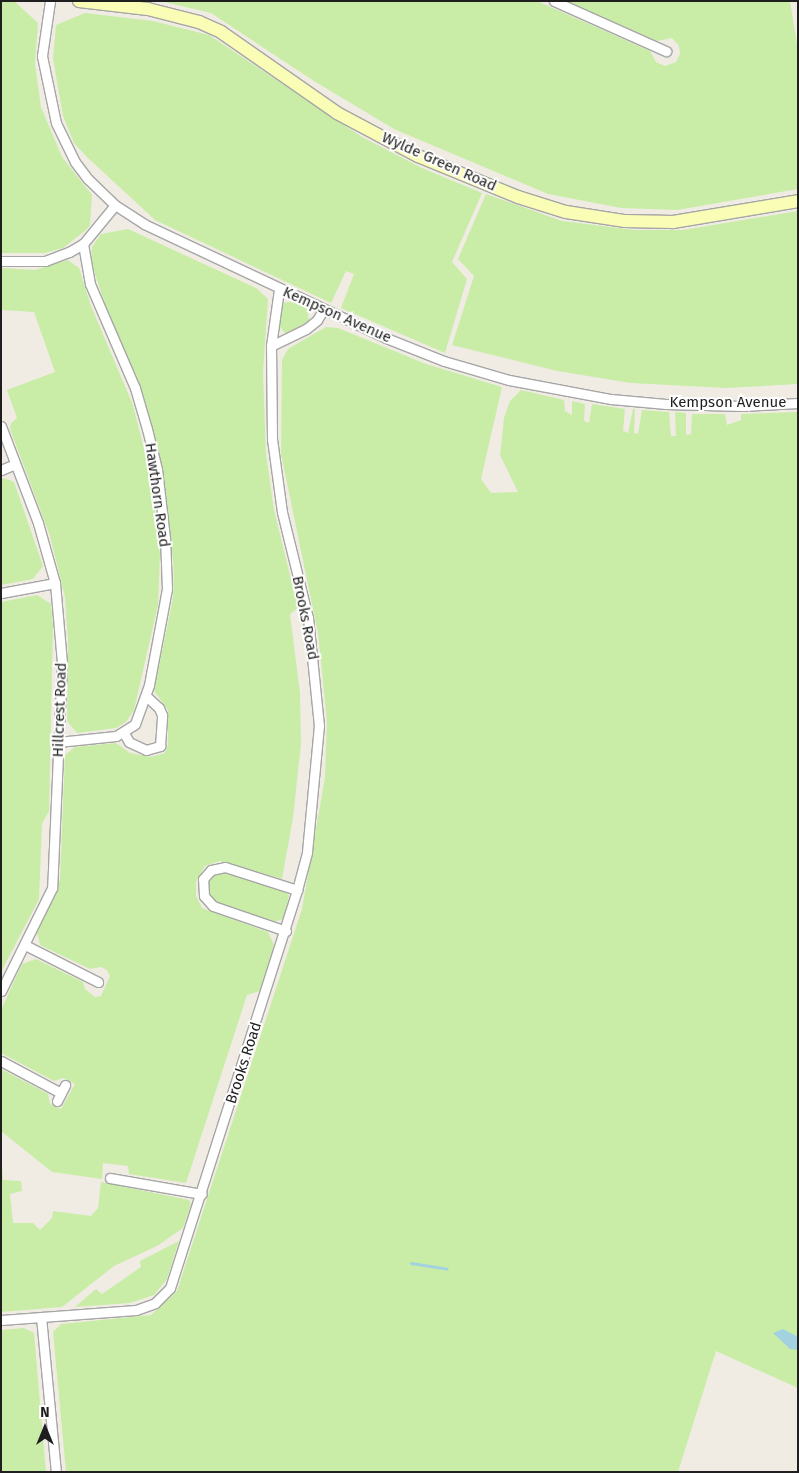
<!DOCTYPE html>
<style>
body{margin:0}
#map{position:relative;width:799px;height:1473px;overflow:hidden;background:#f0ece4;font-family:"Fira Sans",sans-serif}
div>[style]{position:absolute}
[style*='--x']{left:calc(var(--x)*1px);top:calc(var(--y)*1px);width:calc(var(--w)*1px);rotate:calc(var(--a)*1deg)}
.grass>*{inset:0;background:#c9eda7}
.water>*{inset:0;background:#a2d2e0}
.stream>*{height:3px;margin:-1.5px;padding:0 1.5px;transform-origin:1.5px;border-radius:1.5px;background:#a2d2e0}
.roads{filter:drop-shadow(1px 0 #a6a6a6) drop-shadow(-1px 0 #a6a6a6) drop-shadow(0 1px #a6a6a6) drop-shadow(0 -1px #a6a6a6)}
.street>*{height:9px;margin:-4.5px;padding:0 4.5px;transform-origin:4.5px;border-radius:4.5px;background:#fff}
.secondary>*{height:12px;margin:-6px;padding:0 6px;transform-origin:6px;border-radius:6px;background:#f9fdb5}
span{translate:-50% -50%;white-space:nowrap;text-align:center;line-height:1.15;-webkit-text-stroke:4px #fff;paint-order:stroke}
.street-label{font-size:15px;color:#1f1f1f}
.frame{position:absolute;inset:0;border:2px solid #1f1f1f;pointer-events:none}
.north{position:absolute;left:20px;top:1403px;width:50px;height:50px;-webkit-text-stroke:4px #fff;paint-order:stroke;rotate:0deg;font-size:14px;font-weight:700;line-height:20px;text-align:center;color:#1f1f1f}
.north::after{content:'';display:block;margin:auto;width:18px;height:22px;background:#1f1f1f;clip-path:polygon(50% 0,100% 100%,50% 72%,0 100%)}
</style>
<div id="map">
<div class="grass">
<i style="clip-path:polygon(1px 1px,14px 1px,38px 23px,35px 64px,41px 107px,62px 157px,92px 195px,90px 225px,86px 230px,63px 248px,45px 253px,1px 253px)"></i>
<i style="clip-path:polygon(160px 1px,537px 1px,650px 51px,656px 62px,665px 66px,676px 62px,680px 54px,679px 46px,672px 38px,657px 41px,566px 1px,790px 1px,798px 50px,798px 189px,677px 210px,621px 208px,548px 194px,394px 129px,314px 81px,211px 13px)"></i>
<i style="clip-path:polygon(85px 13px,153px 21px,209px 35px,362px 137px,422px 168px,482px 193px,452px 262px,467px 279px,445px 353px,341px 308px,354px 274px,346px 271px,331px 303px,155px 220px,88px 158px,74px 143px,63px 116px,53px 59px,56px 25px)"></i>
<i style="clip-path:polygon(486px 194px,562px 221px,635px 230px,683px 230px,798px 211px,798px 384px,726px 388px,631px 383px,557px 371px,452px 345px,474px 276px,458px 259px)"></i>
<i style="clip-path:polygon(128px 229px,256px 288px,268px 299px,263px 373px,266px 454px,274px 510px,298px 608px,290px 614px,300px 693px,301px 744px,293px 818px,282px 879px,220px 861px,205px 866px,196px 882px,196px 896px,202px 908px,268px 932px,274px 945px,260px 991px,247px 995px,186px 1183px,129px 1174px,128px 1166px,103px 1163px,102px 1179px,52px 1172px,1px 1131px,1px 1069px,48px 1094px,50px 1104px,61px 1109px,75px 1084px,63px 1078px,54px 1081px,1px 1053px,1px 1010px,22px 964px,36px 959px,83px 982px,85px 989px,95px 997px,101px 996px,110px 976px,107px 970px,101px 967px,90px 969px,40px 945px,37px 933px,60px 880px,65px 755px,75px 747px,116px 743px,130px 753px,151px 757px,165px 753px,168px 745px,168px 710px,154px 691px,173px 598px,174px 571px,165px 484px,144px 397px,107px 310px,91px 262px,92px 247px,101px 234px)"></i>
<i style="clip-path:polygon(68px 260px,79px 268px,91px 306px,133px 405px,152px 481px,160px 556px,158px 605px,134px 710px,126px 722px,116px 728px,77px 733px,67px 721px,68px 641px,65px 597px,50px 536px,10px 429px,11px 423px,17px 418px,7px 390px,55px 372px,34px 312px,1px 310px,1px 268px,35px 270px)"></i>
<i style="clip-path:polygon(292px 301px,307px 309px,309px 320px,294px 332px,285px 333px,279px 326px,281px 304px)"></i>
<i style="clip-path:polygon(326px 327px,338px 328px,426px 364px,502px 387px,481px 479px,491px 493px,518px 492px,500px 455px,504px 418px,510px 401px,521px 390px,564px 400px,565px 411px,572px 415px,572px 401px,585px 404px,584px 421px,589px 423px,592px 404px,625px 409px,623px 431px,628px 433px,633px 409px,635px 409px,634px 433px,638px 434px,642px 410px,669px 412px,671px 436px,676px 436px,675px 412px,686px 413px,686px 435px,691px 434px,692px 414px,725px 414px,727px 425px,741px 420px,741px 414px,798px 412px,798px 1388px,716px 1351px,678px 1472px,66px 1472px,53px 1332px,61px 1324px,151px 1315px,177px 1291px,302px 909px,325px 777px,327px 721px,318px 633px,281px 454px,282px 360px,288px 349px)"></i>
<i style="clip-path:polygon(4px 478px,14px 482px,43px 566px,33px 579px,1px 585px,1px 479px)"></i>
<i style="clip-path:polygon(37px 595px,51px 604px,53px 626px,49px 811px,42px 824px,39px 899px,1px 972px,1px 602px)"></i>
<i style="clip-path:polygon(224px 872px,287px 893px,289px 896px,283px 919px,274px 922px,218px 905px,209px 899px,208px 881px,214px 874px)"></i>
<i style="clip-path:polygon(1px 1152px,3px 1180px,21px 1181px,22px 1191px,10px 1194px,13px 1223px,33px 1223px,40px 1230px,52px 1218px,53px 1211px,91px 1216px,98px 1208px,101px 1182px,189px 1200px,191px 1204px,183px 1228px,157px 1246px,114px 1266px,62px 1307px,1px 1312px)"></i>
<i style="clip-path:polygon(179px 1241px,167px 1279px,154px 1295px,130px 1303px,75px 1307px,96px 1289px,102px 1294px,141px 1267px,140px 1261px)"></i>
<i style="clip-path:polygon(24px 1328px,34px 1333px,46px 1472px,1px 1472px,1px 1330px)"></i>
</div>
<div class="water">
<i style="clip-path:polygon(783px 1329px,798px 1337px,798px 1350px,790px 1349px,773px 1333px)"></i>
</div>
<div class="stream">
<i style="--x:411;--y:1263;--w:36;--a:9"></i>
</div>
<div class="roads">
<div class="street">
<i style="--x:50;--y:1;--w:56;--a:98.3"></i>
<i style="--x:42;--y:56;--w:68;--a:78.2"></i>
<i style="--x:56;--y:123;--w:43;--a:64"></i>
<i style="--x:75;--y:162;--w:21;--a:53"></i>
<i style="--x:88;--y:179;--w:37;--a:44"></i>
<i style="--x:115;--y:205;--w:35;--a:33"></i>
<i style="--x:144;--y:224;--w:268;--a:25.2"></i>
<i style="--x:386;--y:338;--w:62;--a:21.6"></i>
<i style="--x:444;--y:361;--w:68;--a:16.3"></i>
<i style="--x:509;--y:380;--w:104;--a:10.6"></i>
<i style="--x:611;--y:399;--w:55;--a:5.2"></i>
<i style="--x:666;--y:404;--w:77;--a:1.5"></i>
<i style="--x:743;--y:406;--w:55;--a:-3.1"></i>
<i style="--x:554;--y:1;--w:123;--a:24.1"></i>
<i style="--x:1;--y:261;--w:44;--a:0"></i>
<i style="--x:45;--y:261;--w:26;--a:-21"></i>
<i style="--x:69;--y:252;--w:16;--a:-30"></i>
<i style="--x:83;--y:244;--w:50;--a:-50.6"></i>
<i style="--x:271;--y:346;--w:39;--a:-26"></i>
<i style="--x:306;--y:329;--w:14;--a:-39"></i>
<i style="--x:317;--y:320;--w:12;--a:-59"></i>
<i style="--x:1;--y:426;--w:104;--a:69.1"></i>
<i style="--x:38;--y:523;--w:62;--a:74.2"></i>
<i style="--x:55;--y:583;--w:80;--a:85"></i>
<i style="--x:62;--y:663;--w:225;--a:92.5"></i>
<i style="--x:52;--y:888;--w:115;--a:116.3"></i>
<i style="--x:1;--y:470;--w:15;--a:-23"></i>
<i style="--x:1;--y:593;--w:55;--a:-10.5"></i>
<i style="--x:124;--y:733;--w:10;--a:61"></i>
<i style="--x:129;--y:742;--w:19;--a:25"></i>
<i style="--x:146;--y:750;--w:15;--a:-16"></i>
<i style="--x:160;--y:746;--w:31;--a:-86"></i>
<i style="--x:162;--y:715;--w:8;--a:-113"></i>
<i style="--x:159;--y:708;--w:18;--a:-137"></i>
<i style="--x:58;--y:742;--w:58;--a:-5.9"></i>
<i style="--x:116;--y:736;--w:22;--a:-32"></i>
<i style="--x:135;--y:724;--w:41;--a:-70.3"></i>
<i style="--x:149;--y:685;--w:98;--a:-79.4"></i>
<i style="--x:167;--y:589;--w:51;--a:-92.2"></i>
<i style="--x:165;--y:538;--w:69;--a:-96.6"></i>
<i style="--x:157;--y:469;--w:41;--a:-104"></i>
<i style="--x:147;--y:429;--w:43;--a:-106.3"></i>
<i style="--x:135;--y:388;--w:113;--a:-113.4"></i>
<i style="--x:90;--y:284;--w:41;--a:-99.9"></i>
<i style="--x:286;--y:931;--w:77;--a:-161.1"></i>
<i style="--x:213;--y:906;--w:13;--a:-132"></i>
<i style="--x:204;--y:896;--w:17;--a:-93"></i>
<i style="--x:203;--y:879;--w:12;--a:-48"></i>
<i style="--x:211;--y:870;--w:14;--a:-12"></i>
<i style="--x:225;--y:867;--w:76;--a:17.7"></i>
<i style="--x:25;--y:945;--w:82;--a:26.9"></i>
<i style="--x:1;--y:1061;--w:68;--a:28.1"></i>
<i style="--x:57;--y:1101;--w:18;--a:-63"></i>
<i style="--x:110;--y:1178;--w:93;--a:9.9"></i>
<i style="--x:41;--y:1317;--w:156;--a:84.5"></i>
<i style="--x:1;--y:1320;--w:135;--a:-4.2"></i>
<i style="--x:136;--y:1310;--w:20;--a:-20"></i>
<i style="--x:155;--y:1303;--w:21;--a:-45"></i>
<i style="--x:170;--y:1288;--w:418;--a:-72.3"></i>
<i style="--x:297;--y:890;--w:39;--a:-75"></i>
<i style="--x:307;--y:852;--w:127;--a:-84.6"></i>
<i style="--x:319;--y:726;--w:109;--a:-95.8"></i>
<i style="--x:308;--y:618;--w:109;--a:-103.8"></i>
<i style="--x:282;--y:512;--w:74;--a:-97.8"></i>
<i style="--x:272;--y:439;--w:93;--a:-90.6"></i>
<i style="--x:271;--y:346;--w:58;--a:-82"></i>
</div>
<div class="secondary">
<i style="--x:79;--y:1;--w:69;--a:6.6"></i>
<i style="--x:148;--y:9;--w:53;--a:14.3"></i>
<i style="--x:199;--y:22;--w:24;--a:24"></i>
<i style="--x:221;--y:32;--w:141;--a:34.9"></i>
<i style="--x:337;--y:113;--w:92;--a:28"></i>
<i style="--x:418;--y:156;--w:108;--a:22.3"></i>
<i style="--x:518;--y:197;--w:50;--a:17.4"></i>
<i style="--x:566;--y:212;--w:60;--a:8.7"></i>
<i style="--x:625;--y:221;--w:48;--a:1.2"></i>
<i style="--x:673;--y:222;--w:127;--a:-9.5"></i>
</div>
</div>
<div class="street-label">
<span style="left:439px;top:162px;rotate:24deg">Wylde Green Road</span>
<span style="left:337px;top:315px;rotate:24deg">Kempson Avenue</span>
<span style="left:728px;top:403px">Kempson Avenue</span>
<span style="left:157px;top:495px;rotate:82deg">Hawthorn Road</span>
<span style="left:305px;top:618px;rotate:79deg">Brooks Road</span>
<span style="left:60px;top:710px;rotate:-88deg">Hillcrest Road</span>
<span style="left:244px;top:1063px;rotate:-72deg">Brooks Road</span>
</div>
<div class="frame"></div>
<div class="north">N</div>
</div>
